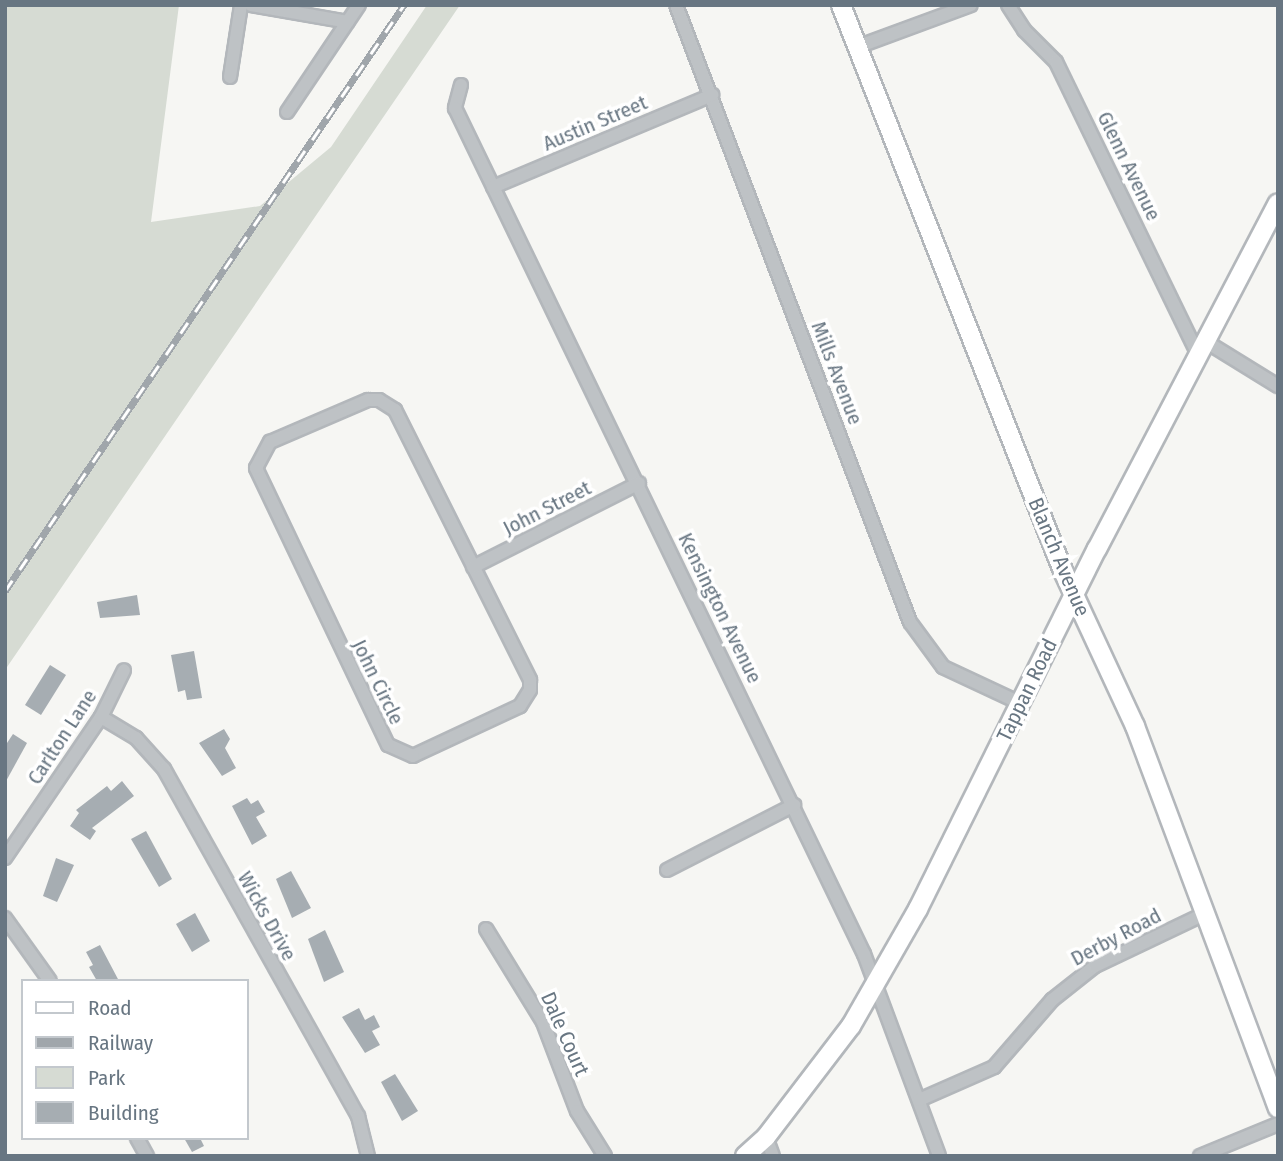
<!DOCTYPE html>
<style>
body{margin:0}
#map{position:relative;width:1283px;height:1161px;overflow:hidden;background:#f6f6f3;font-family:"Fira Sans Condensed",sans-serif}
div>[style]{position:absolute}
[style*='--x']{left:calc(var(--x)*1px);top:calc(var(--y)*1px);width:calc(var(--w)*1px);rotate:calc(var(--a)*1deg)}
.green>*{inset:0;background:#d6dbd3}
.building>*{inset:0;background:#a6adb2}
.roads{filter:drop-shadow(2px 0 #b3b7bb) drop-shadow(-2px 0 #b3b7bb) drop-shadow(0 2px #b3b7bb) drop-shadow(0 -2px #b3b7bb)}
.street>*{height:12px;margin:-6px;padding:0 6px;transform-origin:6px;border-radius:6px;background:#bec2c5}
.secondary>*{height:18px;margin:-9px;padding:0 9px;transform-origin:9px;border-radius:9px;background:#fff}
.rail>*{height:7px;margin-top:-3.5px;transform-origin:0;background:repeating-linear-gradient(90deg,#fff 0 13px,#a0a6ab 0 26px);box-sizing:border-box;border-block:2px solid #a0a6ab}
span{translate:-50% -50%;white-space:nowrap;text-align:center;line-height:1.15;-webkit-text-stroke:7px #fff;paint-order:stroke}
.street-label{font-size:21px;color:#687682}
.frame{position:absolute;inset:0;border:7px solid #687682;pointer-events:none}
.legend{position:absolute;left:21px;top:979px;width:228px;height:161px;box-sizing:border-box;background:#fff;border:2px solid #c3c8cd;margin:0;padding:9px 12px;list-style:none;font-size:21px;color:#687682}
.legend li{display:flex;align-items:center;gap:14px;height:35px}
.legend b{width:35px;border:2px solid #c3c8cd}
</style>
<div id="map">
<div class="green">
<i style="clip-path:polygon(5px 5px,179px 5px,151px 222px,260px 206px,331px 147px,427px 5px,460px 5px,5px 670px)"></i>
</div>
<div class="building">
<i style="clip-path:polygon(137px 595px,140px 615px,100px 618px,97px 602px)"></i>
<i style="clip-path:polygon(194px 651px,202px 698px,187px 700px,185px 690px,178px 692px,171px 655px)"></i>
<i style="clip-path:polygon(50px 665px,66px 675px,41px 715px,25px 705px)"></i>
<i style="clip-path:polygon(224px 729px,230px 739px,225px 748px,236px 768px,222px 776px,199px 743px)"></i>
<i style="clip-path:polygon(13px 734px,27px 743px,5px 783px,5px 746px)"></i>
<i style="clip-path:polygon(122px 781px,134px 796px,92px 828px,96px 831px,90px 840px,70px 826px,79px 813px,76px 810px,107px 786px,111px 791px)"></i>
<i style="clip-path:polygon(247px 798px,251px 804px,258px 800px,265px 812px,256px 817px,267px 836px,252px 845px,232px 806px)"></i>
<i style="clip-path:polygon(146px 831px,172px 879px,159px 887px,131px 839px)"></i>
<i style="clip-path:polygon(56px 858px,74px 865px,57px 902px,43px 896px)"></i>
<i style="clip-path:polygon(291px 871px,311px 908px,292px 918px,276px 879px)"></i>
<i style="clip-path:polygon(195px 913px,210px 941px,192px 952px,176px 924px)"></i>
<i style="clip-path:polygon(325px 930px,344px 972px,324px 982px,308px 939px)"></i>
<i style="clip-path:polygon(100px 945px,119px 981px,97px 981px,89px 967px,93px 965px,86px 952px)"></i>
<i style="clip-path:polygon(359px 1008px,365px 1020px,374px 1015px,380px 1027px,372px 1031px,380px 1045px,365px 1053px,342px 1017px)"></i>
<i style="clip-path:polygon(395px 1074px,418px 1111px,402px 1121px,381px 1082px)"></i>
<i style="clip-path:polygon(184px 1138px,200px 1138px,204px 1146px,192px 1152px)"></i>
</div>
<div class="roads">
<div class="street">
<i style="--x:251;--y:5;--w:98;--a:9.9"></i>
<i style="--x:676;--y:5;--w:660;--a:69.23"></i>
<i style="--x:910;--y:622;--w:56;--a:53.7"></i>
<i style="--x:943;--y:667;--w:85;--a:25.1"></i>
<i style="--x:1008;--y:5;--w:30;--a:57"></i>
<i style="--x:1024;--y:30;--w:45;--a:45"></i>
<i style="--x:1056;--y:62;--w:326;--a:64.1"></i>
<i style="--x:857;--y:47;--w:121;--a:-20.2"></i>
<i style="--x:230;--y:77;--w:73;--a:-81.3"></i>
<i style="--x:461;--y:85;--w:24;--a:105"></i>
<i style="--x:455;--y:108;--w:940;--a:64.2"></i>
<i style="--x:864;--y:954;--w:215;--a:69.6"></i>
<i style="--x:287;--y:112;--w:129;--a:-56.1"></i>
<i style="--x:493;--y:187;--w:238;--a:-22.8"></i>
<i style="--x:1205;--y:341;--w:86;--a:31.7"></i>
<i style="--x:368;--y:400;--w:11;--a:0"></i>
<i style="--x:379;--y:400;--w:19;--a:32"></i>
<i style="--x:395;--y:410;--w:302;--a:63.4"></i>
<i style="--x:530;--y:680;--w:10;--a:90"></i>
<i style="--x:530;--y:690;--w:19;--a:122"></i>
<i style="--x:520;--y:706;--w:118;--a:155"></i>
<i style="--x:413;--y:756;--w:27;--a:-156"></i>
<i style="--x:388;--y:745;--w:307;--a:-115.5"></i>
<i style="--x:256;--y:468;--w:30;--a:-62"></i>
<i style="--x:270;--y:442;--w:107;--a:-23.2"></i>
<i style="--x:473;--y:567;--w:186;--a:-26.8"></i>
<i style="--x:101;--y:717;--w:41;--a:31"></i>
<i style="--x:136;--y:738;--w:42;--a:47.9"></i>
<i style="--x:164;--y:769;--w:398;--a:60.8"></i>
<i style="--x:358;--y:1116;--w:41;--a:76"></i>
<i style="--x:5;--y:858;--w:171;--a:-55.8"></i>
<i style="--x:101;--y:717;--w:52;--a:-63.9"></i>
<i style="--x:667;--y:870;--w:143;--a:-27.1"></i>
<i style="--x:5;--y:918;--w:77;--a:54.5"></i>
<i style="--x:486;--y:929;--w:109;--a:58.5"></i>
<i style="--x:543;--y:1022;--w:95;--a:69.1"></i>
<i style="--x:577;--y:1111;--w:53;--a:58.1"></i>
<i style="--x:919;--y:1100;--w:82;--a:-23.7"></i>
<i style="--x:994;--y:1067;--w:89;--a:-49.1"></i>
<i style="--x:1052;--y:1000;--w:55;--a:-38.3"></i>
<i style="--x:1095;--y:966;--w:123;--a:-25.5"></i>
<i style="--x:766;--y:1137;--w:20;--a:70"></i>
<i style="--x:137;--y:1138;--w:21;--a:61"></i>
<i style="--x:1200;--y:1156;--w:84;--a:-22.3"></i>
</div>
<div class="secondary">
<i style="--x:841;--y:5;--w:608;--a:68.58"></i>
<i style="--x:1063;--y:571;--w:171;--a:65.1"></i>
<i style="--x:1135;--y:726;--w:408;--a:69.5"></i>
<i style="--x:745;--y:1156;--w:28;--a:-42"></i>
<i style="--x:766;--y:1137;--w:140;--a:-52.6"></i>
<i style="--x:851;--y:1026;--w:135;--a:-60.2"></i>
<i style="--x:918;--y:909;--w:402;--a:-63.6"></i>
<i style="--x:1097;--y:549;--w:390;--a:-62.4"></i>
</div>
</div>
<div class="rail">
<i style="--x:5;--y:591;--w:709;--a:-55.75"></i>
</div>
<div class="street-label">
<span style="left:595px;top:123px;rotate:-23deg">Austin Street</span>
<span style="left:1129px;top:166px;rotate:64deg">Glenn Avenue</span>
<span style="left:837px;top:373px;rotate:69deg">Mills Avenue</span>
<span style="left:547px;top:508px;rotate:-27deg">John Street</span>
<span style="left:1059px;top:557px;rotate:67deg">Blanch Avenue</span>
<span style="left:720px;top:608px;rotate:64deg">Kensington Avenue</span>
<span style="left:378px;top:682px;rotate:64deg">John Circle</span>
<span style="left:1027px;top:690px;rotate:-64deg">Tappan Road</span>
<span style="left:62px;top:737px;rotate:-57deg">Carlton Lane</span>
<span style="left:267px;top:916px;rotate:61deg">Wicks Drive</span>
<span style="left:1116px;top:937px;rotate:-28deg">Derby Road</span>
<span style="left:565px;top:1034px;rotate:66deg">Dale Court</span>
</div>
<div class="frame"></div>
<ul class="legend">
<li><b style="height:9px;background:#fff"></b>Road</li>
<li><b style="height:9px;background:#a0a6ab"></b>Railway</li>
<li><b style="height:19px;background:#d6dbd3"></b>Park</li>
<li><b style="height:19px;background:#a6adb2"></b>Building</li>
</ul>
</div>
